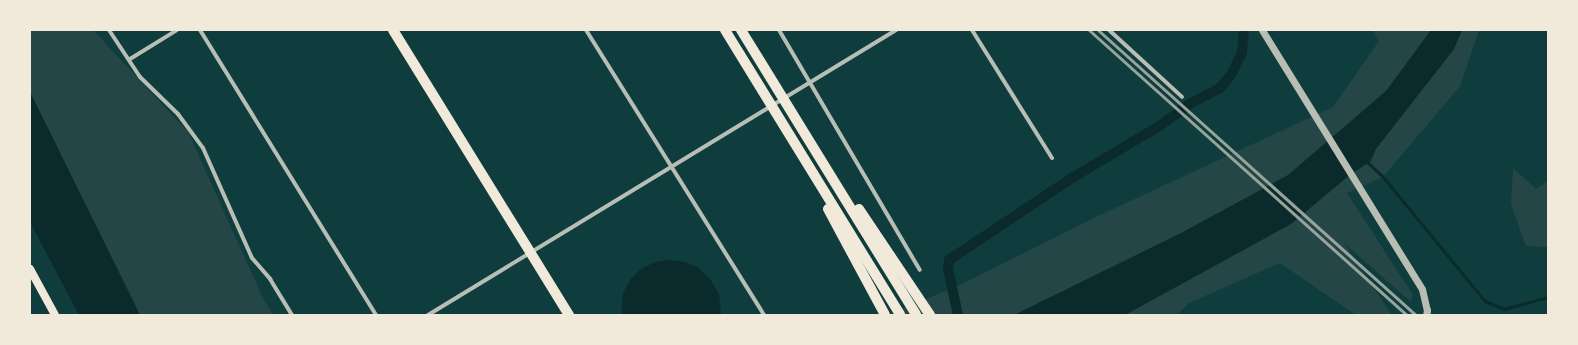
<!DOCTYPE html>
<style>
body{margin:0}
#map{position:relative;width:1578px;height:345px;overflow:hidden;background:#0f3d3e;font-family:Manrope,sans-serif}
div>[style]{position:absolute}
[style*='--x']{left:calc(var(--x)*1px);top:calc(var(--y)*1px);width:calc(var(--w)*1px);rotate:calc(var(--a)*1deg)}
.green>*{inset:0;background:#244646}
.water>*{inset:0;background:#0a2a2b}
.stream>*{height:3px;margin:-1.5px;padding:0 1.5px;transform-origin:1.5px;border-radius:1.5px;background:#0a2a2b}
.canal>*{height:10px;margin:-5px;padding:0 5px;transform-origin:5px;border-radius:5px;background:#0a2a2b}
.minor>*{height:4px;margin:-2px;padding:0 2px;transform-origin:2px;border-radius:2px;background:#b8beb3}
.tertiary>*{height:7px;margin:-3.5px;padding:0 3.5px;transform-origin:3.5px;border-radius:3.5px;background:#b8beb3}
.secondary>*{height:8px;margin:-4px;padding:0 4px;transform-origin:4px;border-radius:4px;background:#f1e9da}
.trunk>*{height:10px;margin:-5px;padding:0 5px;transform-origin:5px;border-radius:5px;background:#f1e9da}
.rail>*{height:3px;margin:-1.5px;padding:0 1.5px;transform-origin:1.5px;border-radius:1.5px;background:#97a49c}
span{translate:-50% -50%;white-space:nowrap;text-align:center;line-height:1.15;-webkit-text-stroke:3.5px #f1e9da;paint-order:stroke}
.frame{position:absolute;inset:0;border:31px solid #f1e9da;pointer-events:none}
</style>
<div id="map">
<div class="green">
<i style="clip-path:polygon(30px 30px,93px 30px,188px 132px,263px 298px,273px 315px,140px 315px,30px 92px)"></i>
<i style="clip-path:polygon(1373px 30px,1479px 30px,1460px 86px,1383px 177px,1347px 193px,1413px 295px,1411px 302px,1344px 243px,1392px 315px,1356px 315px,1280px 263px,1189px 303px,1177px 315px,886px 315px,956px 287px,1096px 217px,1333px 107px,1379px 41px)"></i>
<i style="clip-path:polygon(1513px 168px,1536px 189px,1548px 181px,1548px 247px,1526px 246px,1511px 204px)"></i>
</div>
<div class="water">
<i style="clip-path:polygon(1431px 30px,1462px 30px,1454px 49px,1376px 149px,1371px 161px,1351px 174px,1291px 224px,1125px 315px,1014px 315px,1181px 233px,1288px 175px,1386px 91px)"></i>
<i style="clip-path:polygon(30px 92px,140px 315px,79px 315px,30px 222px)"></i>
<i style="clip-path:polygon(670px 260px,685px 262px,699px 268px,710px 279px,719px 294px,721px 315px,621px 315px,623px 293px,630px 280px,641px 269px,655px 262px)"></i>
</div>
<div class="stream">
<i style="--x:1366;--y:161;--w:23;--a:43"></i>
<i style="--x:1383;--y:177;--w:161;--a:50.6"></i>
<i style="--x:1485;--y:301;--w:21;--a:23"></i>
<i style="--x:1504;--y:309;--w:46;--a:-15.3"></i>
</div>
<div class="canal">
<i style="--x:958;--y:315;--w:47;--a:-102.3"></i>
<i style="--x:948;--y:269;--w:9;--a:-84"></i>
<i style="--x:949;--y:260;--w:148;--a:-33.7"></i>
<i style="--x:1072;--y:178;--w:104;--a:-30.8"></i>
<i style="--x:1161;--y:125;--w:37;--a:-36"></i>
<i style="--x:1191;--y:103;--w:33;--a:-27"></i>
<i style="--x:1220;--y:88;--w:17;--a:-50"></i>
<i style="--x:1231;--y:75;--w:25;--a:-64"></i>
<i style="--x:1242;--y:52;--w:22;--a:-85"></i>
</div>
<div class="minor">
<i style="--x:109;--y:30;--w:56;--a:56.6"></i>
<i style="--x:140;--y:77;--w:53;--a:44.2"></i>
<i style="--x:178;--y:114;--w:42;--a:53.7"></i>
<i style="--x:203;--y:148;--w:120;--a:66"></i>
<i style="--x:252;--y:258;--w:28;--a:49"></i>
<i style="--x:270;--y:279;--w:42;--a:58.6"></i>
<i style="--x:200;--y:30;--w:335;--a:58.3"></i>
<i style="--x:586;--y:30;--w:336;--a:58"></i>
<i style="--x:779;--y:30;--w:278;--a:59.6"></i>
<i style="--x:972;--y:30;--w:151;--a:58"></i>
<i style="--x:1109;--y:30;--w:99;--a:42.5"></i>
<i style="--x:130;--y:59;--w:55;--a:-31.7"></i>
<i style="--x:428;--y:315;--w:548;--a:-31.34"></i>
</div>
<div class="tertiary">
<i style="--x:1262;--y:30;--w:304;--a:58.3"></i>
<i style="--x:1422;--y:289;--w:22;--a:77"></i>
<i style="--x:1427;--y:310;--w:5;--a:101"></i>
</div>
<div class="secondary">
<i style="--x:30;--y:269;--w:52;--a:61.5"></i>
</div>
<div class="trunk">
<i style="--x:393;--y:30;--w:335;--a:58.3"></i>
<i style="--x:725;--y:30;--w:334;--a:58.4"></i>
<i style="--x:741;--y:30;--w:334;--a:58.4"></i>
<i style="--x:828;--y:209;--w:120;--a:61.7"></i>
<i style="--x:859;--y:209;--w:128;--a:56.2"></i>
</div>
<div class="rail">
<i style="--x:1089;--y:30;--w:427;--a:41.9"></i>
<i style="--x:1098;--y:30;--w:427;--a:41.9"></i>
</div>
<div class="frame"></div>
</div>
